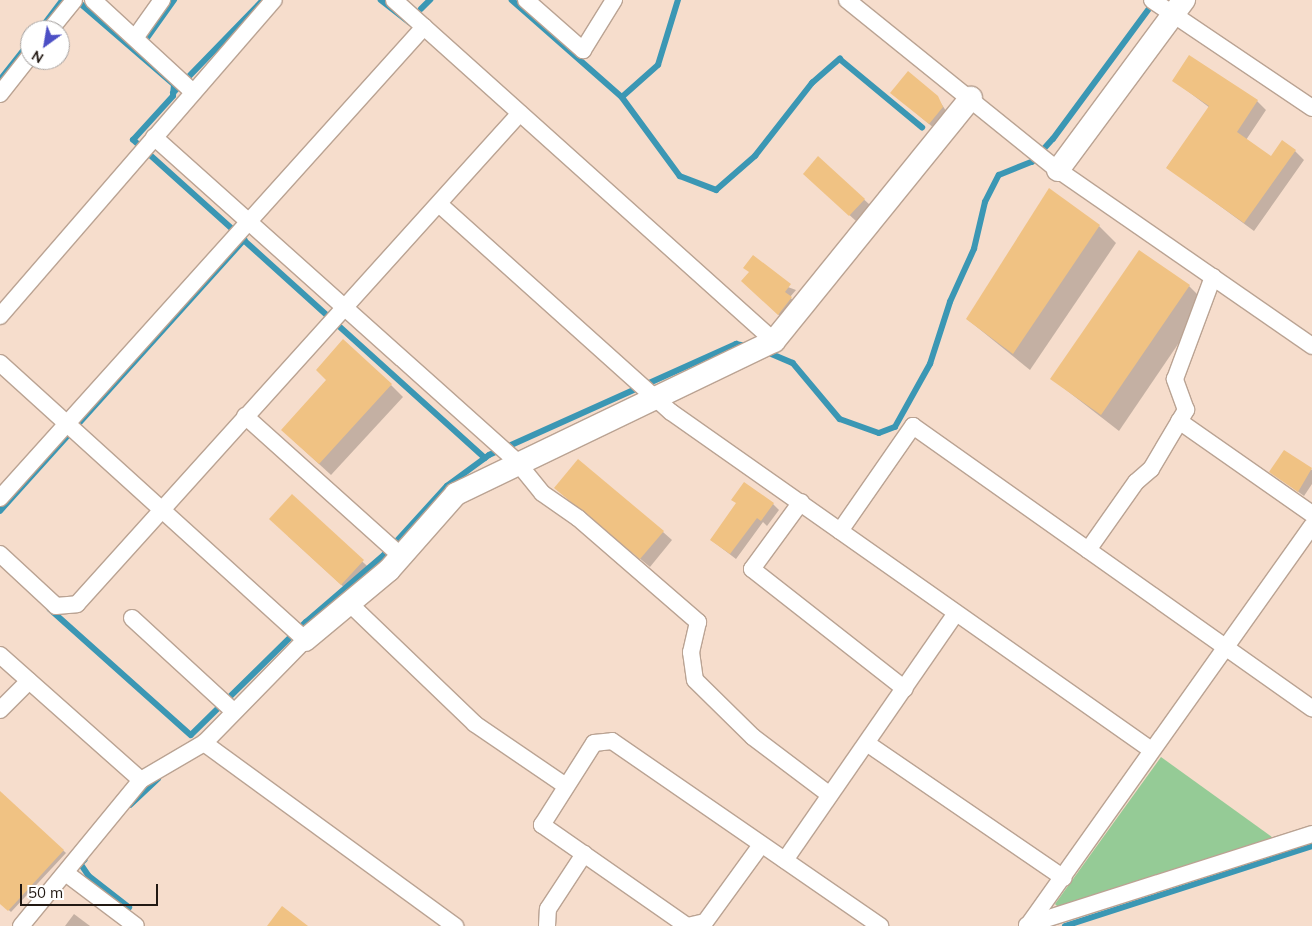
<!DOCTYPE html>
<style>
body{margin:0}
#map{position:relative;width:1312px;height:926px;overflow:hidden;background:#f6ddcc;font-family:Mulish,sans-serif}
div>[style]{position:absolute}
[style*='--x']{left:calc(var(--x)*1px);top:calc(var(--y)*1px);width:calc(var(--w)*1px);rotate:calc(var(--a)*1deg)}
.green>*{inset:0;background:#95cb96}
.shadow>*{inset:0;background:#0003}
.stream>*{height:5.5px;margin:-2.75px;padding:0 2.75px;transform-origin:2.75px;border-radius:2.75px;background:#3b97b4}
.building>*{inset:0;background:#f0c283}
.roads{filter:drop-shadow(1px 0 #baa393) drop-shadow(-1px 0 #baa393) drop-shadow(0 1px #baa393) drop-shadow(0 -1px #baa393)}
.street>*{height:16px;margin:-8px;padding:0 8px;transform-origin:8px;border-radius:8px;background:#fff}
.secondary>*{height:22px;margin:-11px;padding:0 11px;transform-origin:11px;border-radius:11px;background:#fff}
span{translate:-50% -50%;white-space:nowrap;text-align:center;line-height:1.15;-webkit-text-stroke:4.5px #fff;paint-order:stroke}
.north{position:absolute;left:20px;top:20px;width:50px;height:50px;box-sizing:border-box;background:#fff;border:1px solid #a7a3a1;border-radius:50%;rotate:212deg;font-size:14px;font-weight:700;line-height:20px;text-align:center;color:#221913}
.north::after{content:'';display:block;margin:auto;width:18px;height:22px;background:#4c4fc5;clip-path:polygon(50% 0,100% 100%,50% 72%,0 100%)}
.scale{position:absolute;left:20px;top:884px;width:138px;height:22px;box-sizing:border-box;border:2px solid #221913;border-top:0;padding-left:6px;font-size:15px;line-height:18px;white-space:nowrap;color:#221913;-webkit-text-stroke:4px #fff;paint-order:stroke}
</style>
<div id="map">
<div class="green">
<i style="clip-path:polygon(1161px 757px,1276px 840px,1060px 909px,1055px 904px)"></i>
</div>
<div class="shadow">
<i style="clip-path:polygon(1173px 80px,1257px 101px,1266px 110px,1246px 140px,1271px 158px,1295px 151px,1304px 160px,1254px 231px,1167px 167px,1210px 108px)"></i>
<i style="clip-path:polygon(937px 97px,948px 114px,935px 129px,898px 98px)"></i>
<i style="clip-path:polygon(819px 158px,870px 205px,856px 221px,810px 179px)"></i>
<i style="clip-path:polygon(1099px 226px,1116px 243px,1030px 370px,967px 319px)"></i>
<i style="clip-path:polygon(750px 273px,796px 290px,790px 297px,796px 304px,784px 320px,743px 281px)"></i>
<i style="clip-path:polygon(1189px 286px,1206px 303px,1119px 431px,1052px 379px)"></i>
<i style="clip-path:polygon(391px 385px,403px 397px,331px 475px,294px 441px)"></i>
<i style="clip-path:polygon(1284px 452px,1312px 470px,1312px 484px,1304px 496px,1271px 472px)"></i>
<i style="clip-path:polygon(555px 488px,663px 532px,672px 540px,650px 567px)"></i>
<i style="clip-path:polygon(292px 496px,380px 578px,359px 601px,288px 536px)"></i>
<i style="clip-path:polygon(737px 504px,773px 504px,779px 510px,767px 526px,763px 522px,736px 559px,711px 540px)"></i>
<i style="clip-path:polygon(0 792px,66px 853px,11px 912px,0 902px)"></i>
<i style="clip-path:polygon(74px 914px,90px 926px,65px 926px)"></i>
</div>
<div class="stream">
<i style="--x:381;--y:0;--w:36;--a:38"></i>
<i style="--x:512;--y:0;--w:147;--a:41.4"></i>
<i style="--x:622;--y:97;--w:48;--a:-41.6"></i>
<i style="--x:658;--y:65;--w:68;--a:-72.9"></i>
<i style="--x:421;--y:9;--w:13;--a:-45"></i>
<i style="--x:40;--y:30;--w:38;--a:-53"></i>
<i style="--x:142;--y:45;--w:55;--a:-54.6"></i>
<i style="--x:0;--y:80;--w:48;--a:-51.7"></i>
<i style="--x:173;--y:93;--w:129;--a:-45.9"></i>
<i style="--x:622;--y:97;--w:98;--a:53.7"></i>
<i style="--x:680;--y:176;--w:39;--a:21"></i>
<i style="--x:716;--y:190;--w:52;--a:-41.1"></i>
<i style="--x:755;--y:156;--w:93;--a:-52"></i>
<i style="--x:812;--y:83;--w:37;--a:-41"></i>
<i style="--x:840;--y:59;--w:107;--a:39.7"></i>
<i style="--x:244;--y:240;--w:325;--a:42.1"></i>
<i style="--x:767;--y:352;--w:28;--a:23"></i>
<i style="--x:793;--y:363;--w:73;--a:50"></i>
<i style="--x:840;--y:419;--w:41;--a:19.7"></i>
<i style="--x:879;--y:433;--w:17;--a:-21"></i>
<i style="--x:895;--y:427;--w:72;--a:-60.9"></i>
<i style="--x:930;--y:364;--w:65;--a:-72.1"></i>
<i style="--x:950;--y:302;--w:58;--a:-65.6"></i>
<i style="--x:974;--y:249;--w:48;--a:-76.8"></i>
<i style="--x:985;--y:202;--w:30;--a:-63"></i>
<i style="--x:999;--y:175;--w:35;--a:-22"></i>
<i style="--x:1032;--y:162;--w:31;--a:-48"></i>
<i style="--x:1053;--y:139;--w:170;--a:-53.6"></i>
<i style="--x:0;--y:511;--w:365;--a:-48"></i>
<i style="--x:244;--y:240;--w:149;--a:-138"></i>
<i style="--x:133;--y:140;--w:59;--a:-47.7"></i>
<i style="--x:173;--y:96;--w:11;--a:-85"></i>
<i style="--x:174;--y:85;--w:130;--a:-139.1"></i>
<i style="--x:50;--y:609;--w:189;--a:41.8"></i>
<i style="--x:191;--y:735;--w:161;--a:-44.5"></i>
<i style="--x:306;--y:622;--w:103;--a:-40.7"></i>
<i style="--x:384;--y:555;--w:93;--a:-47.6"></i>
<i style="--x:447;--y:486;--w:52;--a:-36.4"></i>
<i style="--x:489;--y:455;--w:271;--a:-24.2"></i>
<i style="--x:736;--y:344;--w:10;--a:11"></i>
<i style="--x:130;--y:805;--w:38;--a:-43"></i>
<i style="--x:85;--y:860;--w:6;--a:135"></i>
<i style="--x:81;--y:864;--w:14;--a:56"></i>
<i style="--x:89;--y:876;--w:51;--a:37.8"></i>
<i style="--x:1065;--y:926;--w:260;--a:-17.9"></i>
</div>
<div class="building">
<i style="clip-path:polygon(1189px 55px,1258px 100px,1237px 132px,1271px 156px,1282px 140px,1296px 150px,1244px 223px,1166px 168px,1209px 106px,1172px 81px)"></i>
<i style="clip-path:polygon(908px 71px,938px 96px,943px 107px,929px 124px,890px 93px)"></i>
<i style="clip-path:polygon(818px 156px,865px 199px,849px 216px,803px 174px)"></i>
<i style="clip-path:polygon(1049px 188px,1100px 225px,1013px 354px,966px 319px)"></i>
<i style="clip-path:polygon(1139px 250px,1190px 285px,1101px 415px,1050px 379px)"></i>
<i style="clip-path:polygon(753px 255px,791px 284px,785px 292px,792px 297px,778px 315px,741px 281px,749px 272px,743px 268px)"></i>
<i style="clip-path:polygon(343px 339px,392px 384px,319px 464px,281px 430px,326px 380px,316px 370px)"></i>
<i style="clip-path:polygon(1284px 450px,1312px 468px,1298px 492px,1269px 472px)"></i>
<i style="clip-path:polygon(578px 459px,664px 531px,640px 559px,554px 488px)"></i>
<i style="clip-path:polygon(744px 482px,774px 503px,761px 521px,757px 518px,730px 554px,710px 540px,736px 503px,731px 500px)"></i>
<i style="clip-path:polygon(292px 494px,364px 560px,341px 585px,269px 519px)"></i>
<i style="clip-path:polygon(0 791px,64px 850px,8px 911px,0 904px)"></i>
<i style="clip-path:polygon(282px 906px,308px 926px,267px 926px)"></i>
</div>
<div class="roads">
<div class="street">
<i style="--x:93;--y:0;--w:136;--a:42.6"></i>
<i style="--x:394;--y:0;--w:511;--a:41.9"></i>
<i style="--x:526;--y:0;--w:76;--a:41.3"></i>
<i style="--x:583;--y:50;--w:59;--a:-58.2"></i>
<i style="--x:847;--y:0;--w:271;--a:38.9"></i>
<i style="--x:1058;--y:170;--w:309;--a:34.7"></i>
<i style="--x:1152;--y:0;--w:193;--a:34"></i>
<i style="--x:50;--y:30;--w:38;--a:-51"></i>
<i style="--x:135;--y:38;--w:47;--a:-54.6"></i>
<i style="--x:0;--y:94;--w:48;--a:-51.7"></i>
<i style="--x:154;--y:137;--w:487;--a:41.8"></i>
<i style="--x:517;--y:462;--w:40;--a:51"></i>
<i style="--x:542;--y:493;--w:44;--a:34.8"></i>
<i style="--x:578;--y:518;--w:159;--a:40.9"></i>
<i style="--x:698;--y:622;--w:31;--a:103"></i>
<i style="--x:691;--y:652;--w:28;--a:82"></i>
<i style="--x:695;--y:680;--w:81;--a:44.5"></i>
<i style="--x:753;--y:737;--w:96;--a:37"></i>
<i style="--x:439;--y:204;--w:312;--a:41.9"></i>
<i style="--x:671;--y:412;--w:586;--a:35.13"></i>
<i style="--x:0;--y:316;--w:418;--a:-49.1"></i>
<i style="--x:0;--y:363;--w:412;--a:42.2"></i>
<i style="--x:305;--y:640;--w:144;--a:134.4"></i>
<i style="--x:204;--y:743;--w:73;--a:149.6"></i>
<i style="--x:141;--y:780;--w:189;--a:129.4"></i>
<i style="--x:245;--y:416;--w:210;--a:41.9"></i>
<i style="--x:1179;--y:421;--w:162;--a:35"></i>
<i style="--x:0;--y:498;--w:634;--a:-48.01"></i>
<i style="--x:801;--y:502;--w:83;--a:126.2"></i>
<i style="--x:752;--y:569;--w:194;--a:38.1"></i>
<i style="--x:840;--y:531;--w:128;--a:-55.2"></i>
<i style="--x:913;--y:426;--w:489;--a:35.3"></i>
<i style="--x:1088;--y:550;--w:83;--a:-54.8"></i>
<i style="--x:1136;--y:482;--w:20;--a:-41"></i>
<i style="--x:1151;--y:469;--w:69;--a:-59.3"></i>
<i style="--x:1186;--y:410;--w:33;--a:-110"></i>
<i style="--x:1175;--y:379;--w:109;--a:-69.6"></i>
<i style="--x:0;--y:554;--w:76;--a:42.9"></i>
<i style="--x:56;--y:606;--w:21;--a:-5"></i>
<i style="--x:77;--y:604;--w:661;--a:-47.94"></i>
<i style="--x:350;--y:604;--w:173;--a:43.8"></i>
<i style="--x:475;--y:724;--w:110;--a:34.3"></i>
<i style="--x:132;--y:618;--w:137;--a:42.6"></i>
<i style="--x:0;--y:655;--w:188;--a:41.6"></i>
<i style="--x:0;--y:710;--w:41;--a:-45"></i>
<i style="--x:204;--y:743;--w:311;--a:36.1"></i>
<i style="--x:868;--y:744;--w:237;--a:34.4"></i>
<i style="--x:761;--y:845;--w:95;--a:126"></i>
<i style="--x:705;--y:922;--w:18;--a:167"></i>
<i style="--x:687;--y:926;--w:177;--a:-145.1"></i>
<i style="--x:542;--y:825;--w:97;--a:-57.6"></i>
<i style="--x:594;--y:743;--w:18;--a:-6"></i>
<i style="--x:612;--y:741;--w:326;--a:34.6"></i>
<i style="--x:785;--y:860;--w:300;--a:-55.3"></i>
<i style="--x:67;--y:874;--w:86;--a:37"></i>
<i style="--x:1029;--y:924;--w:488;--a:-54.6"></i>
<i style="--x:1027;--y:925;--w:299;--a:-17.7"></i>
<i style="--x:547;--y:926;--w:17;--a:-87"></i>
<i style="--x:548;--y:909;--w:66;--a:-56.8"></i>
</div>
<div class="secondary">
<i style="--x:1058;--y:170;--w:212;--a:-53.5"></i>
<i style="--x:305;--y:640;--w:109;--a:-39.8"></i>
<i style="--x:389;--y:570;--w:101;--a:-48.6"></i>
<i style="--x:456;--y:494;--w:353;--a:-25.7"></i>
<i style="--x:774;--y:341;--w:313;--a:-51"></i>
</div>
</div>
<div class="north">N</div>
<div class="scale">50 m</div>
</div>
